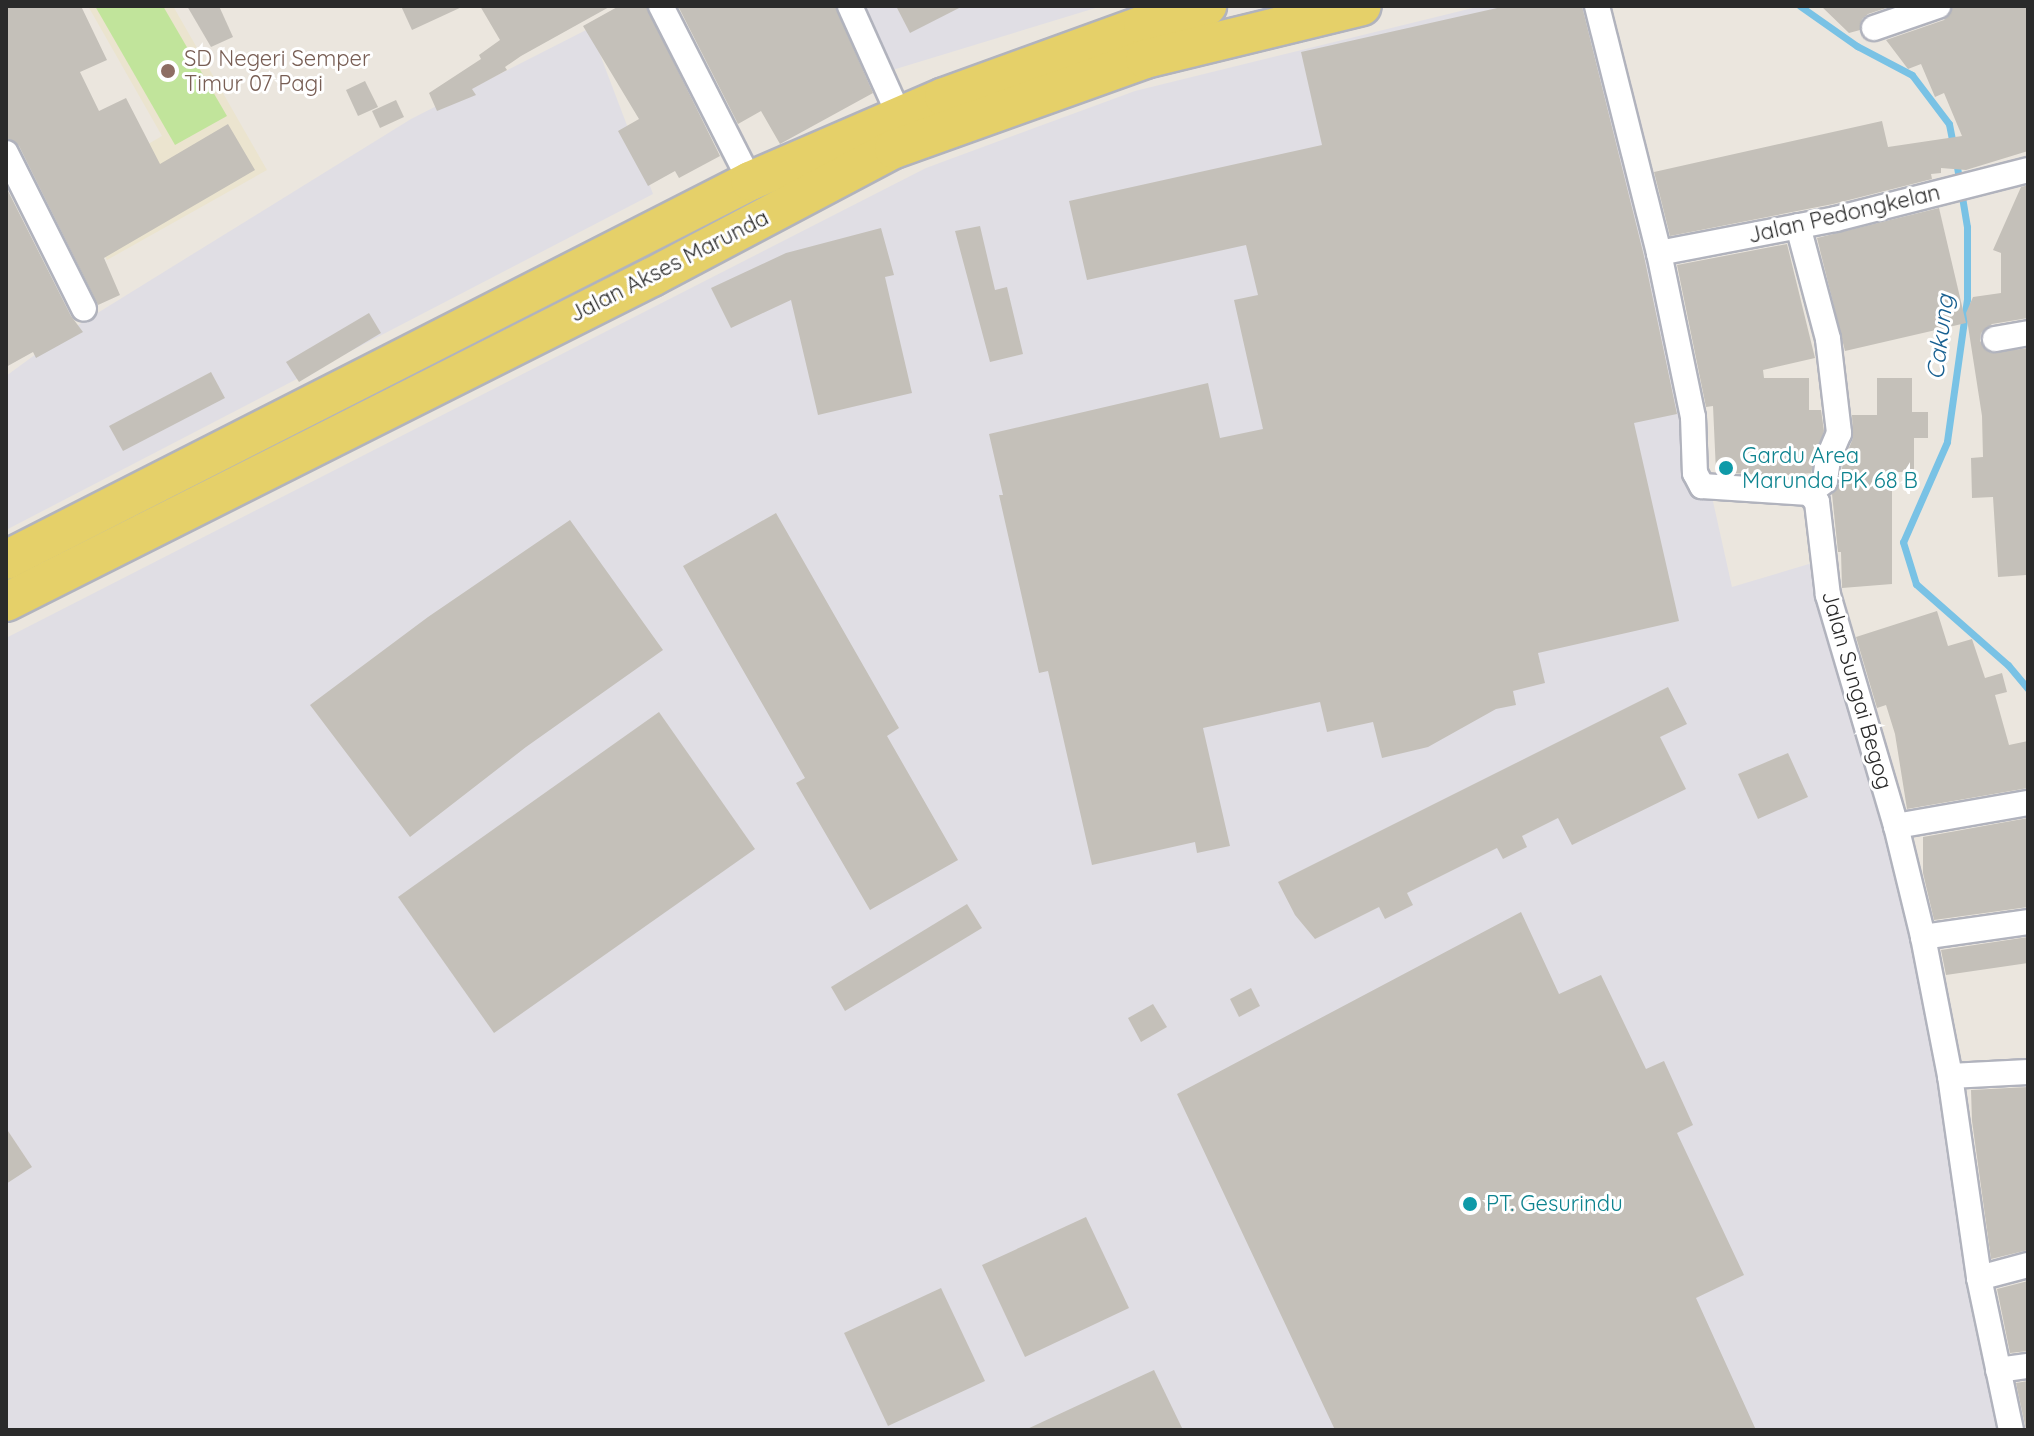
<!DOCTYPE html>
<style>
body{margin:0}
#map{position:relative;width:2034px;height:1436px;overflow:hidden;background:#ebe6de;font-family:Quicksand,sans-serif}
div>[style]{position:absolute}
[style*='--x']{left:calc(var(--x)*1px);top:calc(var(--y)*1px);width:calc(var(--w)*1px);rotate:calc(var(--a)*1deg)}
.industrial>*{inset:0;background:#e0dee4}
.education>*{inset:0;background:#ebe4cf}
.pitch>*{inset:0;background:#c1e49b}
.stream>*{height:7px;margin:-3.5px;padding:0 3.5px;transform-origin:3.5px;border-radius:3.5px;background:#79c2e5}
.building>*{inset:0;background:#c4c0b9}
.roads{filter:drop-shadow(2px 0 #b1b3bd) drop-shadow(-2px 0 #b1b3bd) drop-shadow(0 2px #b1b3bd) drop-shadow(0 -2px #b1b3bd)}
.street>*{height:24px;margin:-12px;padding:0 12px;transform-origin:12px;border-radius:12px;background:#fff}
.primary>*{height:38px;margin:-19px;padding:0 19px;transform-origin:19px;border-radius:19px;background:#e5d069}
.dots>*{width:22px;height:22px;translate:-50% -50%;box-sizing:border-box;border:4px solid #fff;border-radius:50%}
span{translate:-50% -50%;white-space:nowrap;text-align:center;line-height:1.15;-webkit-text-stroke:6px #fff;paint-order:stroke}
.education-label{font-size:22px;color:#785e54}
.left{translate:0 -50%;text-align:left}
.street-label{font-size:22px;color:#2a2a2a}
.culture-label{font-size:22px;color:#0d838f}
.water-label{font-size:24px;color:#186091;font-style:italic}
.frame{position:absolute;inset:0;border:8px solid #2a2a2a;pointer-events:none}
</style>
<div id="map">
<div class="industrial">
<i style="clip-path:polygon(845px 6px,1102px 6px,876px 75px)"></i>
<i style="clip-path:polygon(1481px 6px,1603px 6px,1732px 587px,1829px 558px,1956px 1049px,2003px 1430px,6px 1430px,6px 638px,926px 168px,1135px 91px)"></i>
<i style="clip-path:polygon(590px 28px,653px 194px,6px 530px,6px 376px,62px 335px,411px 119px)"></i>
</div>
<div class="education">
<i style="clip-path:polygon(88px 6px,173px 6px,267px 170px,107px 260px,67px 191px,162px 136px)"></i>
</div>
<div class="pitch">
<i style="clip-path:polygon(95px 6px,163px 6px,227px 116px,175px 145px)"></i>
</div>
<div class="stream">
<i style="--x:1800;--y:6;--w:70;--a:35.1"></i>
<i style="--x:1857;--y:46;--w:62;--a:27.8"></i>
<i style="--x:1912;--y:75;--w:61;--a:52.9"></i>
<i style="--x:1949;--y:124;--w:21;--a:79"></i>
<i style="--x:1956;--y:161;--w:67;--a:80.5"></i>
<i style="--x:1967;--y:227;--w:72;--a:90"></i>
<i style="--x:1967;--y:299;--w:144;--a:98"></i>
<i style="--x:1947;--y:442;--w:109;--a:113.7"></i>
<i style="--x:1903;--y:542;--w:44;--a:72.8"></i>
<i style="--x:1916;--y:584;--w:123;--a:41.4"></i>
<i style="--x:2008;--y:665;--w:31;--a:50"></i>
</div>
<div class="building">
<i style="clip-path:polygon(6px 6px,81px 6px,107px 60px,80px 72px,99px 111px,126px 98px,160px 164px,228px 124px,255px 170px,104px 258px,120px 295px,98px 305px,19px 146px,6px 138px)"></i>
<i style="clip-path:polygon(187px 6px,219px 6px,233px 37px,211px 47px)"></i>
<i style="clip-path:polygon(401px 6px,464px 6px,412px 30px)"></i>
<i style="clip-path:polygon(480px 6px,611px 6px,521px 56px,505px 67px,507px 70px,472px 89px,476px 95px,437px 111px,429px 93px,481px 59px,479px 55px,500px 40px)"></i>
<i style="clip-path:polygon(619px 6px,646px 6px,720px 156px,679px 178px,675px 171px,648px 186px,618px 131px,639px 119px,583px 26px)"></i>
<i style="clip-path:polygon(678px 6px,835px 6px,873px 93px,780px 144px,761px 111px,738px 124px)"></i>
<i style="clip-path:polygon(896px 6px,963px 6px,910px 33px)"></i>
<i style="clip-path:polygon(1506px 6px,1582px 6px,1644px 256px,1677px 414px,1634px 423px,1679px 621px,1538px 653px,1545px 683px,1513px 691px,1516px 705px,1496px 709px,1428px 747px,1382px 758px,1373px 722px,1327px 732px,1320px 702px,1203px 728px,1230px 846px,1197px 853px,1195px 842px,1092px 865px,1048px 671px,1039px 673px,999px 495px,1003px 495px,989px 434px,1208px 383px,1220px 438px,1263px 429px,1234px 300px,1258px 295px,1246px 245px,1087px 280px,1069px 201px,1322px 145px,1301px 52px)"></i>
<i style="clip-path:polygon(1821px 6px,1892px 6px,1868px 14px,1862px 19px,1860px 30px,1849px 33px)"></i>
<i style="clip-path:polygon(1953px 6px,2028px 6px,2028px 151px,1966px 170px,1941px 168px,1941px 173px,1931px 174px,1932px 179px,1833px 204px,1670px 236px,1654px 172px,1882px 121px,1888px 147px,1962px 136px,1944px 93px,1935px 97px,1921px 64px,1908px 69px,1886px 40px,1944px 20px)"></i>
<i style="clip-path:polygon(365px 81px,378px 107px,358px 116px,346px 90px)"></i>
<i style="clip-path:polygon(396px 100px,404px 117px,380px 128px,372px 111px)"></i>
<i style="clip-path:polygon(2028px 185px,2028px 318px,1992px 324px,1981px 333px,1980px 341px,1991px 353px,2028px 348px,2026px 575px,1998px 577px,1993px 497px,1972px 498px,1971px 458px,1983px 457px,1982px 416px,1966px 313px,1973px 297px,2001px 293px,2001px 253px,1993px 250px,2021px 187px)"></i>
<i style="clip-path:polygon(6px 187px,71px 316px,83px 332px,36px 358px,33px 352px,6px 367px)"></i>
<i style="clip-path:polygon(1939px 208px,1966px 323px,1845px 351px,1817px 238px)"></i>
<i style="clip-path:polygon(980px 226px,995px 290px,1007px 287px,1023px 354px,990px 362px,955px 231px)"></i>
<i style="clip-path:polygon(881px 228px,894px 275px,885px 277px,912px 393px,818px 415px,791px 300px,731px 328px,711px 288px,786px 253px)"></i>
<i style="clip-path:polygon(1787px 244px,1815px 358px,1763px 370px,1764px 378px,1809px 378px,1809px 410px,1821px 410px,1824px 431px,1811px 473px,1780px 476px,1716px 472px,1713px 406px,1706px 407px,1677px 265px)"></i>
<i style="clip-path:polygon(369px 313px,381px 333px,299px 382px,286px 362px)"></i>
<i style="clip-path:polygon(211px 372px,225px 398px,123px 451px,109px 426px)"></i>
<i style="clip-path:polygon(1877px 378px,1912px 378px,1912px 412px,1928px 412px,1928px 438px,1914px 438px,1914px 472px,1892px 472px,1892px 584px,1842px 588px,1841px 552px,1838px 552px,1832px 494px,1838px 488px,1843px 463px,1853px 438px,1852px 415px,1877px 415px)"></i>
<i style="clip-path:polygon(776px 513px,899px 728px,887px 736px,958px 860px,870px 910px,796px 783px,805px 778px,683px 566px)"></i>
<i style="clip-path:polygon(570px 520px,663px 650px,526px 747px,410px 837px,310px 705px,428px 617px)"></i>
<i style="clip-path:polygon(1937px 611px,1948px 646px,1972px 639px,1985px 678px,2002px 673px,2007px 692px,1995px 695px,2009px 745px,2028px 741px,2028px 788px,1907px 809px,1895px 734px,1886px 705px,1877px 708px,1856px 637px)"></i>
<i style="clip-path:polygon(1668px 687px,1687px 724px,1660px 737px,1686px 789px,1572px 845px,1558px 818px,1522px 836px,1527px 847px,1503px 859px,1497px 848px,1407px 893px,1413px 905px,1385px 919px,1379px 907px,1315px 939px,1295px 915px,1278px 882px)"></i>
<i style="clip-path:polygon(659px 712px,755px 849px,494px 1033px,398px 897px)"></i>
<i style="clip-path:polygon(1788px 753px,1808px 797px,1758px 819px,1738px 774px)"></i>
<i style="clip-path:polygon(2028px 818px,2028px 907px,1934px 920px,1923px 873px,1923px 837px)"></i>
<i style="clip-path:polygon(967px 904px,982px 928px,845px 1011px,831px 987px)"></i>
<i style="clip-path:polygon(1521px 912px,1559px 994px,1601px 975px,1646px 1069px,1664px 1061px,1693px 1125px,1677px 1133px,1744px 1275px,1696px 1298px,1756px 1430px,1335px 1430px,1177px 1094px)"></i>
<i style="clip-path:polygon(2028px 937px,2028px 963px,1946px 975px,1941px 950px)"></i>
<i style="clip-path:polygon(1251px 988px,1260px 1006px,1239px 1017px,1230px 999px)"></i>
<i style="clip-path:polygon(1153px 1004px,1167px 1027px,1141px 1042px,1128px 1018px)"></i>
<i style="clip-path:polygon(2028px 1087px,2028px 1250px,1991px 1259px,1972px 1121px,1971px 1090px)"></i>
<i style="clip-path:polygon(6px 1128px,32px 1167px,6px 1184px)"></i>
<i style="clip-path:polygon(1086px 1217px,1129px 1308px,1025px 1357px,982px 1265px)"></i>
<i style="clip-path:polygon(2028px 1281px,2028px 1351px,2010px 1353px,1997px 1289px)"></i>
<i style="clip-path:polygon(941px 1288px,985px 1381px,888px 1426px,844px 1333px)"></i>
<i style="clip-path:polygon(1154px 1370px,1183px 1430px,1025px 1430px)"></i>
<i style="clip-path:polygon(2028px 1381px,2028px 1430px,2026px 1430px,2016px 1383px)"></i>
</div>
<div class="roads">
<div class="street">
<i style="--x:661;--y:6;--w:196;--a:63"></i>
<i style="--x:850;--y:6;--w:120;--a:65.8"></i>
<i style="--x:1597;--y:6;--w:255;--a:75.9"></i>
<i style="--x:1659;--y:253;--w:167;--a:78.3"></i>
<i style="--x:1693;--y:417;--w:56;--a:88"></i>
<i style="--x:1695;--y:473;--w:15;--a:62"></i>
<i style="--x:1702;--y:486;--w:107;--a:3.7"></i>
<i style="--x:1809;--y:493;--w:12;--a:48"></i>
<i style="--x:1817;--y:502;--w:94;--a:83.3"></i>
<i style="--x:1828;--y:595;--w:241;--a:73.6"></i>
<i style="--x:1896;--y:826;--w:114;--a:76.3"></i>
<i style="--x:1923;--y:937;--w:142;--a:79"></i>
<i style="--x:1950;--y:1076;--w:204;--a:81.8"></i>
<i style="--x:1979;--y:1278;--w:155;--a:78.1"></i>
<i style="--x:1874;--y:28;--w:68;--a:-19"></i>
<i style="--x:6;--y:153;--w:174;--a:63.4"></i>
<i style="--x:1798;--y:226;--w:117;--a:75.1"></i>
<i style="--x:1828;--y:339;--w:95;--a:83.3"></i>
<i style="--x:1839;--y:433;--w:28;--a:113"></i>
<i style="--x:1828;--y:459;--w:22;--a:98"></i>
<i style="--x:1825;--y:481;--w:20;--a:143"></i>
<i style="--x:1659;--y:253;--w:180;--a:-10.9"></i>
<i style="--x:1836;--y:219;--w:198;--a:-14.3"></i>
<i style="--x:1995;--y:339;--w:34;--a:-10"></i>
<i style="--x:1896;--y:826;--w:134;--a:-9.9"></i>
<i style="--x:1923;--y:937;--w:106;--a:-8.1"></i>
<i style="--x:1950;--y:1076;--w:78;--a:-2.9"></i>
<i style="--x:1979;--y:1278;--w:51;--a:-14.9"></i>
<i style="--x:1998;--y:1370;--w:30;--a:-8"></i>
</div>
<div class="primary">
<i style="--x:6;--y:560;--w:835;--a:-26.99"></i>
<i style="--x:750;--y:181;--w:211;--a:-23.4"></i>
<i style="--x:944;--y:97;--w:212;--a:-19.9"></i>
<i style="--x:1143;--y:25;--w:67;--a:-16.5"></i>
<i style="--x:6;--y:602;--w:723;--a:-26.71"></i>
<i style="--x:652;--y:277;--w:274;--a:-27.9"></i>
<i style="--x:894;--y:149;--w:267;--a:-19.7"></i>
<i style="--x:1145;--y:59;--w:223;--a:-13.7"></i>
</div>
</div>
<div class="dots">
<i style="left:168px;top:71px;background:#8d6e63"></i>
<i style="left:1726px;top:468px;background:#0f9aa8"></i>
<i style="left:1470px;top:1204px;background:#0f9aa8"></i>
</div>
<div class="education-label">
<span class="left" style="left:184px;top:71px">SD Negeri Semper<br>Timur 07 Pagi</span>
</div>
<div class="street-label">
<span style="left:1844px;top:214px;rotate:-13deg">Jalan Pedongkelan</span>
<span style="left:669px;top:266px;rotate:-27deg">Jalan Akses Marunda</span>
<span style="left:1857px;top:690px;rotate:74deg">Jalan Sungai Begog</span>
</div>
<div class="culture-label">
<span class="left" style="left:1742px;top:468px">Gardu Area<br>Marunda PK 68 B</span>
<span class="left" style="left:1486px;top:1204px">PT. Gesurindu</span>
</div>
<div class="water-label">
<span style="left:1940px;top:337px;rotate:-83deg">Cakung</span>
</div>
<div class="frame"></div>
</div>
